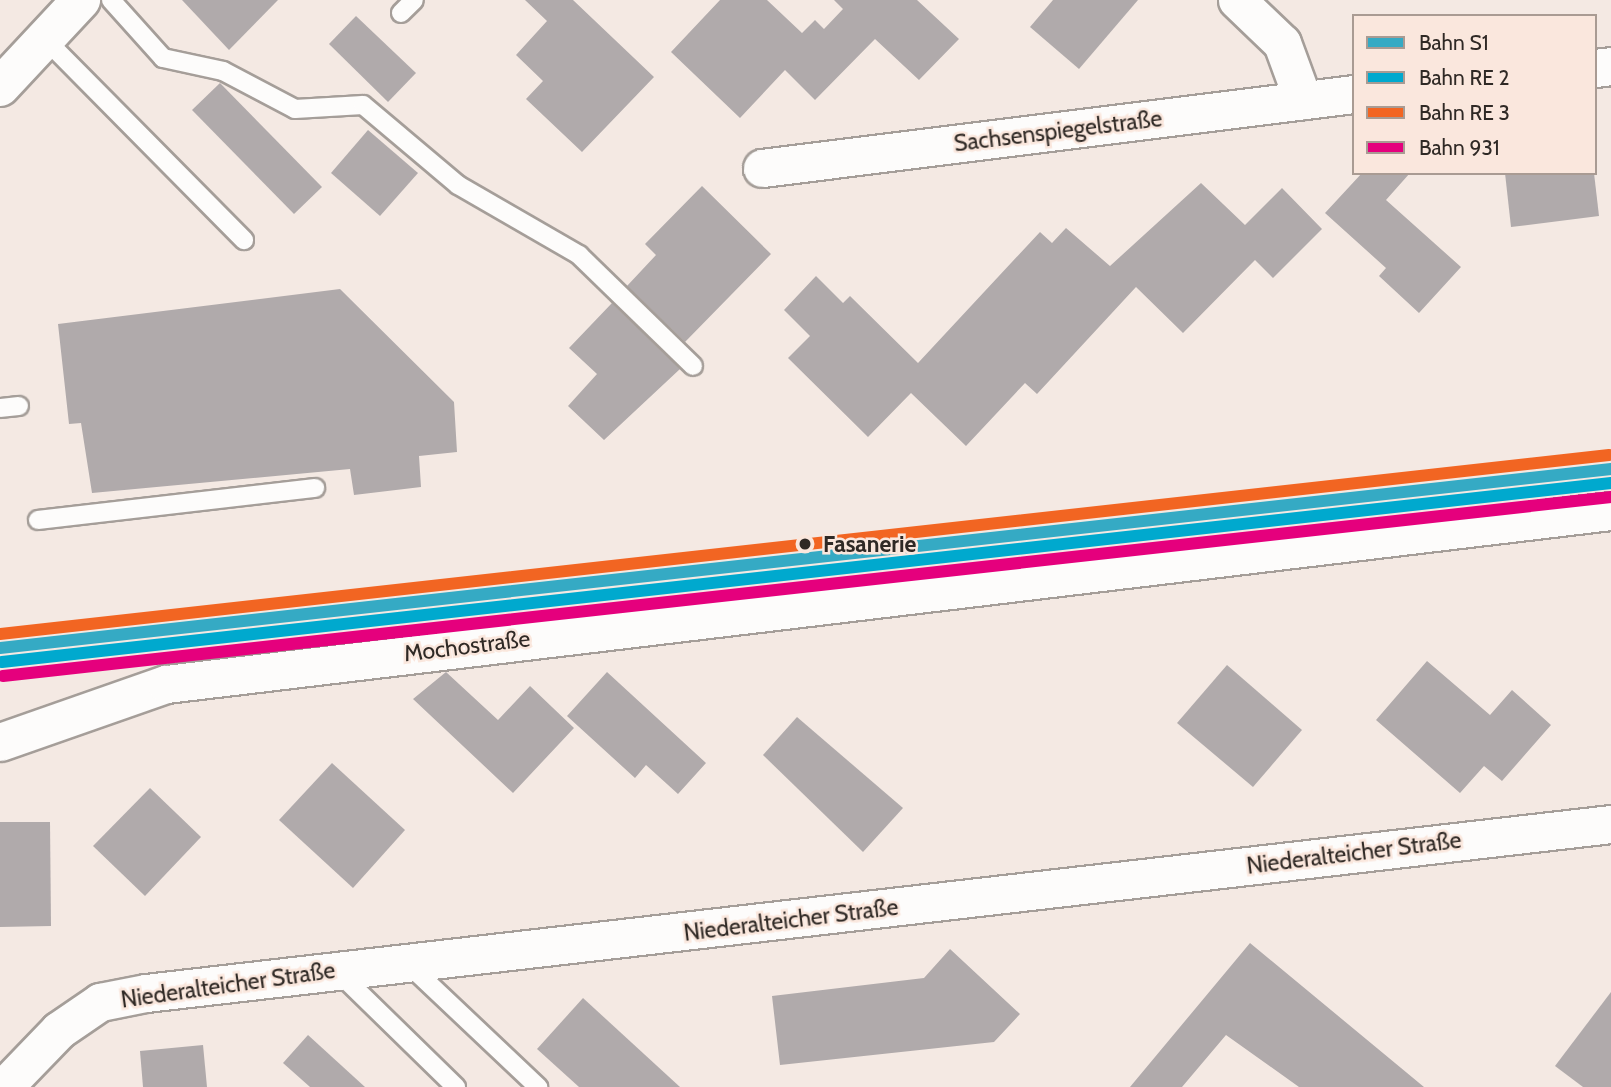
<!DOCTYPE html>
<meta charset="utf-8">
<style>
body{margin:0}
#map{position:relative;width:1611px;height:1087px;overflow:hidden;background:#f4e9e3;font-family:Cabin,sans-serif}
div>[style]{position:absolute}
[style*='--x']{left:calc(var(--x)*1px);top:calc(var(--y)*1px);width:calc(var(--w)*1px);rotate:calc(var(--a)*1deg)}
.building>*{inset:0;background:#b0aaab}
.roads{filter:drop-shadow(2px 0 #a59e99) drop-shadow(-2px 0 #a59e99) drop-shadow(0 2px #a59e99) drop-shadow(0 -2px #a59e99)}
.lane>*{height:18px;margin:-9px;padding:0 9px;transform-origin:9px;border-radius:9px;background:#fdfcfb}
.street>*{height:37px;margin:-18.5px;padding:0 18.5px;transform-origin:18.5px;border-radius:18.5px;background:#fdfcfb}
.secondary>*{height:38px;margin:-19px;padding:0 19px;transform-origin:19px;border-radius:19px;background:#fdfcfb}
.rail-1>*{height:12px;margin:-6px;padding:0 6px;transform-origin:6px;border-radius:6px;background:#35aac4}
.rail-2>*{height:12px;margin:-6px;padding:0 6px;transform-origin:6px;border-radius:6px;background:#00a9ce}
.rail-3>*{height:12px;margin:-6px;padding:0 6px;transform-origin:6px;border-radius:6px;background:#f26522}
.rail-4>*{height:12px;margin:-6px;padding:0 6px;transform-origin:6px;border-radius:6px;background:#e5007d}
.dots>*{width:19px;height:19px;translate:-50% -50%;box-sizing:border-box;border:4px solid #fae7dd;border-radius:50%}
span{translate:-50% -50%;white-space:nowrap;text-align:center;line-height:1.15;-webkit-text-stroke:5px #fae7dd;paint-order:stroke}
.street-label{font-size:23px;color:#2f2925}
.stop-label{font-size:23px;color:#2f2925;font-weight:700}
.left{translate:0 -50%;text-align:left}
.legend{position:absolute;left:1352px;top:14px;width:245px;height:161px;box-sizing:border-box;background:#fae7dd;border:2px solid #a99b93;margin:0;padding:9px 12px;list-style:none;font-size:21px;color:#2f2925}
.legend li{display:flex;align-items:center;gap:14px;height:35px}
.legend b{width:35px;border:2px solid #a99b93}
</style>
<div id="map">
<div class="building">
<i style="clip-path:polygon(182px 0,278px 0,229px 50px)"></i>
<i style="clip-path:polygon(525px 0,573px 0,654px 77px,582px 152px,526px 99px,543px 81px,516px 55px,547px 21px)"></i>
<i style="clip-path:polygon(720px 0,767px 0,802px 33px,815px 20px,824px 29px,843px 9px,834px 0,917px 0,959px 39px,919px 80px,875px 39px,815px 100px,785px 70px,740px 118px,671px 52px)"></i>
<i style="clip-path:polygon(1053px 0,1138px 0,1079px 69px,1030px 27px)"></i>
<i style="clip-path:polygon(356px 16px,416px 73px,388px 102px,329px 44px)"></i>
<i style="clip-path:polygon(220px 83px,322px 187px,294px 214px,192px 110px)"></i>
<i style="clip-path:polygon(368px 130px,418px 173px,380px 216px,331px 173px)"></i>
<i style="clip-path:polygon(1362px 173px,1410px 173px,1386px 200px,1461px 267px,1419px 313px,1379px 276px,1386px 268px,1325px 213px)"></i>
<i style="clip-path:polygon(1505px 173px,1594px 173px,1599px 216px,1511px 227px)"></i>
<i style="clip-path:polygon(1201px 183px,1245px 225px,1282px 188px,1322px 229px,1273px 278px,1255px 260px,1183px 333px,1136px 287px,1037px 394px,1025px 383px,966px 446px,911px 393px,868px 437px,788px 358px,810px 336px,784px 310px,816px 276px,843px 303px,850px 296px,918px 363px,1040px 232px,1052px 243px,1066px 228px,1110px 266px)"></i>
<i style="clip-path:polygon(702px 186px,771px 254px,685px 342px,627px 286px,656px 255px,645px 244px)"></i>
<i style="clip-path:polygon(340px 289px,454px 402px,457px 452px,419px 456px,421px 487px,354px 495px,350px 469px,92px 493px,81px 423px,69px 424px,58px 324px)"></i>
<i style="clip-path:polygon(612px 303px,680px 369px,604px 440px,568px 406px,597px 374px,569px 348px)"></i>
<i style="clip-path:polygon(1427px 661px,1490px 715px,1512px 690px,1551px 725px,1502px 781px,1484px 766px,1460px 793px,1376px 720px)"></i>
<i style="clip-path:polygon(1227px 665px,1302px 730px,1253px 787px,1177px 723px)"></i>
<i style="clip-path:polygon(446px 672px,498px 720px,530px 686px,574px 728px,513px 793px,413px 699px)"></i>
<i style="clip-path:polygon(607px 672px,706px 763px,678px 794px,646px 765px,635px 778px,567px 716px)"></i>
<i style="clip-path:polygon(797px 717px,903px 808px,863px 852px,763px 755px)"></i>
<i style="clip-path:polygon(332px 763px,405px 830px,353px 888px,279px 820px)"></i>
<i style="clip-path:polygon(150px 788px,201px 837px,145px 896px,93px 846px)"></i>
<i style="clip-path:polygon(0 822px,50px 822px,51px 926px,0 927px)"></i>
<i style="clip-path:polygon(1250px 943px,1424px 1087px,1299px 1087px,1226px 1035px,1182px 1087px,1130px 1087px)"></i>
<i style="clip-path:polygon(950px 949px,1020px 1014px,994px 1042px,780px 1065px,772px 996px,924px 978px)"></i>
<i style="clip-path:polygon(1611px 992px,1611px 1087px,1583px 1087px,1555px 1066px)"></i>
<i style="clip-path:polygon(583px 998px,680px 1087px,579px 1087px,537px 1049px)"></i>
<i style="clip-path:polygon(308px 1035px,365px 1087px,310px 1087px,283px 1063px)"></i>
<i style="clip-path:polygon(203px 1045px,207px 1087px,143px 1087px,140px 1051px)"></i>
</div>
<div class="roads">
<div class="lane">
<i style="--x:111;--y:0;--w:78;--a:48.1"></i>
<i style="--x:163;--y:58;--w:61;--a:12.2"></i>
<i style="--x:223;--y:71;--w:81;--a:27.8"></i>
<i style="--x:295;--y:109;--w:68;--a:-3.4"></i>
<i style="--x:363;--y:105;--w:124;--a:40.1"></i>
<i style="--x:458;--y:185;--w:140;--a:30"></i>
<i style="--x:579;--y:255;--w:159;--a:44.2"></i>
<i style="--x:401;--y:13;--w:18;--a:-45"></i>
<i style="--x:45;--y:39;--w:283;--a:45.3"></i>
<i style="--x:0;--y:408;--w:19;--a:-6"></i>
<i style="--x:38;--y:520;--w:279;--a:-6.6"></i>
<i style="--x:409;--y:965;--w:178;--a:43.4"></i>
<i style="--x:338;--y:972;--w:165;--a:44.3"></i>
</div>
<div class="street">
<i style="--x:1237;--y:0;--w:62;--a:43.7"></i>
<i style="--x:1282;--y:43;--w:61;--a:69.8"></i>
<i style="--x:1595;--y:68;--w:16;--a:-7"></i>
<i style="--x:762;--y:168;--w:597;--a:-7.13"></i>
<i style="--x:0;--y:742;--w:176;--a:-19.3"></i>
<i style="--x:166;--y:684;--w:1455;--a:-6.83"></i>
<i style="--x:4;--y:1087;--w:79;--a:-46"></i>
<i style="--x:59;--y:1030;--w:50;--a:-34.3"></i>
<i style="--x:100;--y:1002;--w:47;--a:-11.1"></i>
<i style="--x:146;--y:993;--w:1475;--a:-6.58"></i>
</div>
<div class="secondary">
<i style="--x:0;--y:87;--w:119;--a:-47"></i>
</div>
</div>
<div class="rail-1">
<i style="--x:0;--y:648;--w:1621;--a:-6.34"></i>
</div>
<div class="rail-2">
<i style="--x:2;--y:662;--w:1619;--a:-6.35"></i>
</div>
<div class="rail-3">
<i style="--x:0;--y:634;--w:1619;--a:-6.35"></i>
</div>
<div class="rail-4">
<i style="--x:3;--y:676;--w:1618;--a:-6.35"></i>
</div>
<div class="dots">
<i style="left:805px;top:544px;background:#2f2925"></i>
</div>
<div class="street-label">
<span style="left:1058px;top:131px;rotate:-7deg">Sachsenspiegelstraße</span>
<span style="left:467px;top:646px;rotate:-7deg">Mochostraße</span>
<span style="left:1354px;top:853px;rotate:-7deg">Niederalteicher Straße</span>
<span style="left:791px;top:920px;rotate:-7deg">Niederalteicher Straße</span>
<span style="left:228px;top:985px;rotate:-8deg">Niederalteicher Straße</span>
</div>
<div class="stop-label">
<span class="left" style="left:823px;top:544px">Fasanerie</span>
</div>
<ul class="legend">
<li><b style="height:9px;background:#35aac4"></b>Bahn S1</li>
<li><b style="height:9px;background:#00a9ce"></b>Bahn RE 2</li>
<li><b style="height:9px;background:#f26522"></b>Bahn RE 3</li>
<li><b style="height:9px;background:#e5007d"></b>Bahn 931</li>
</ul>
</div>
